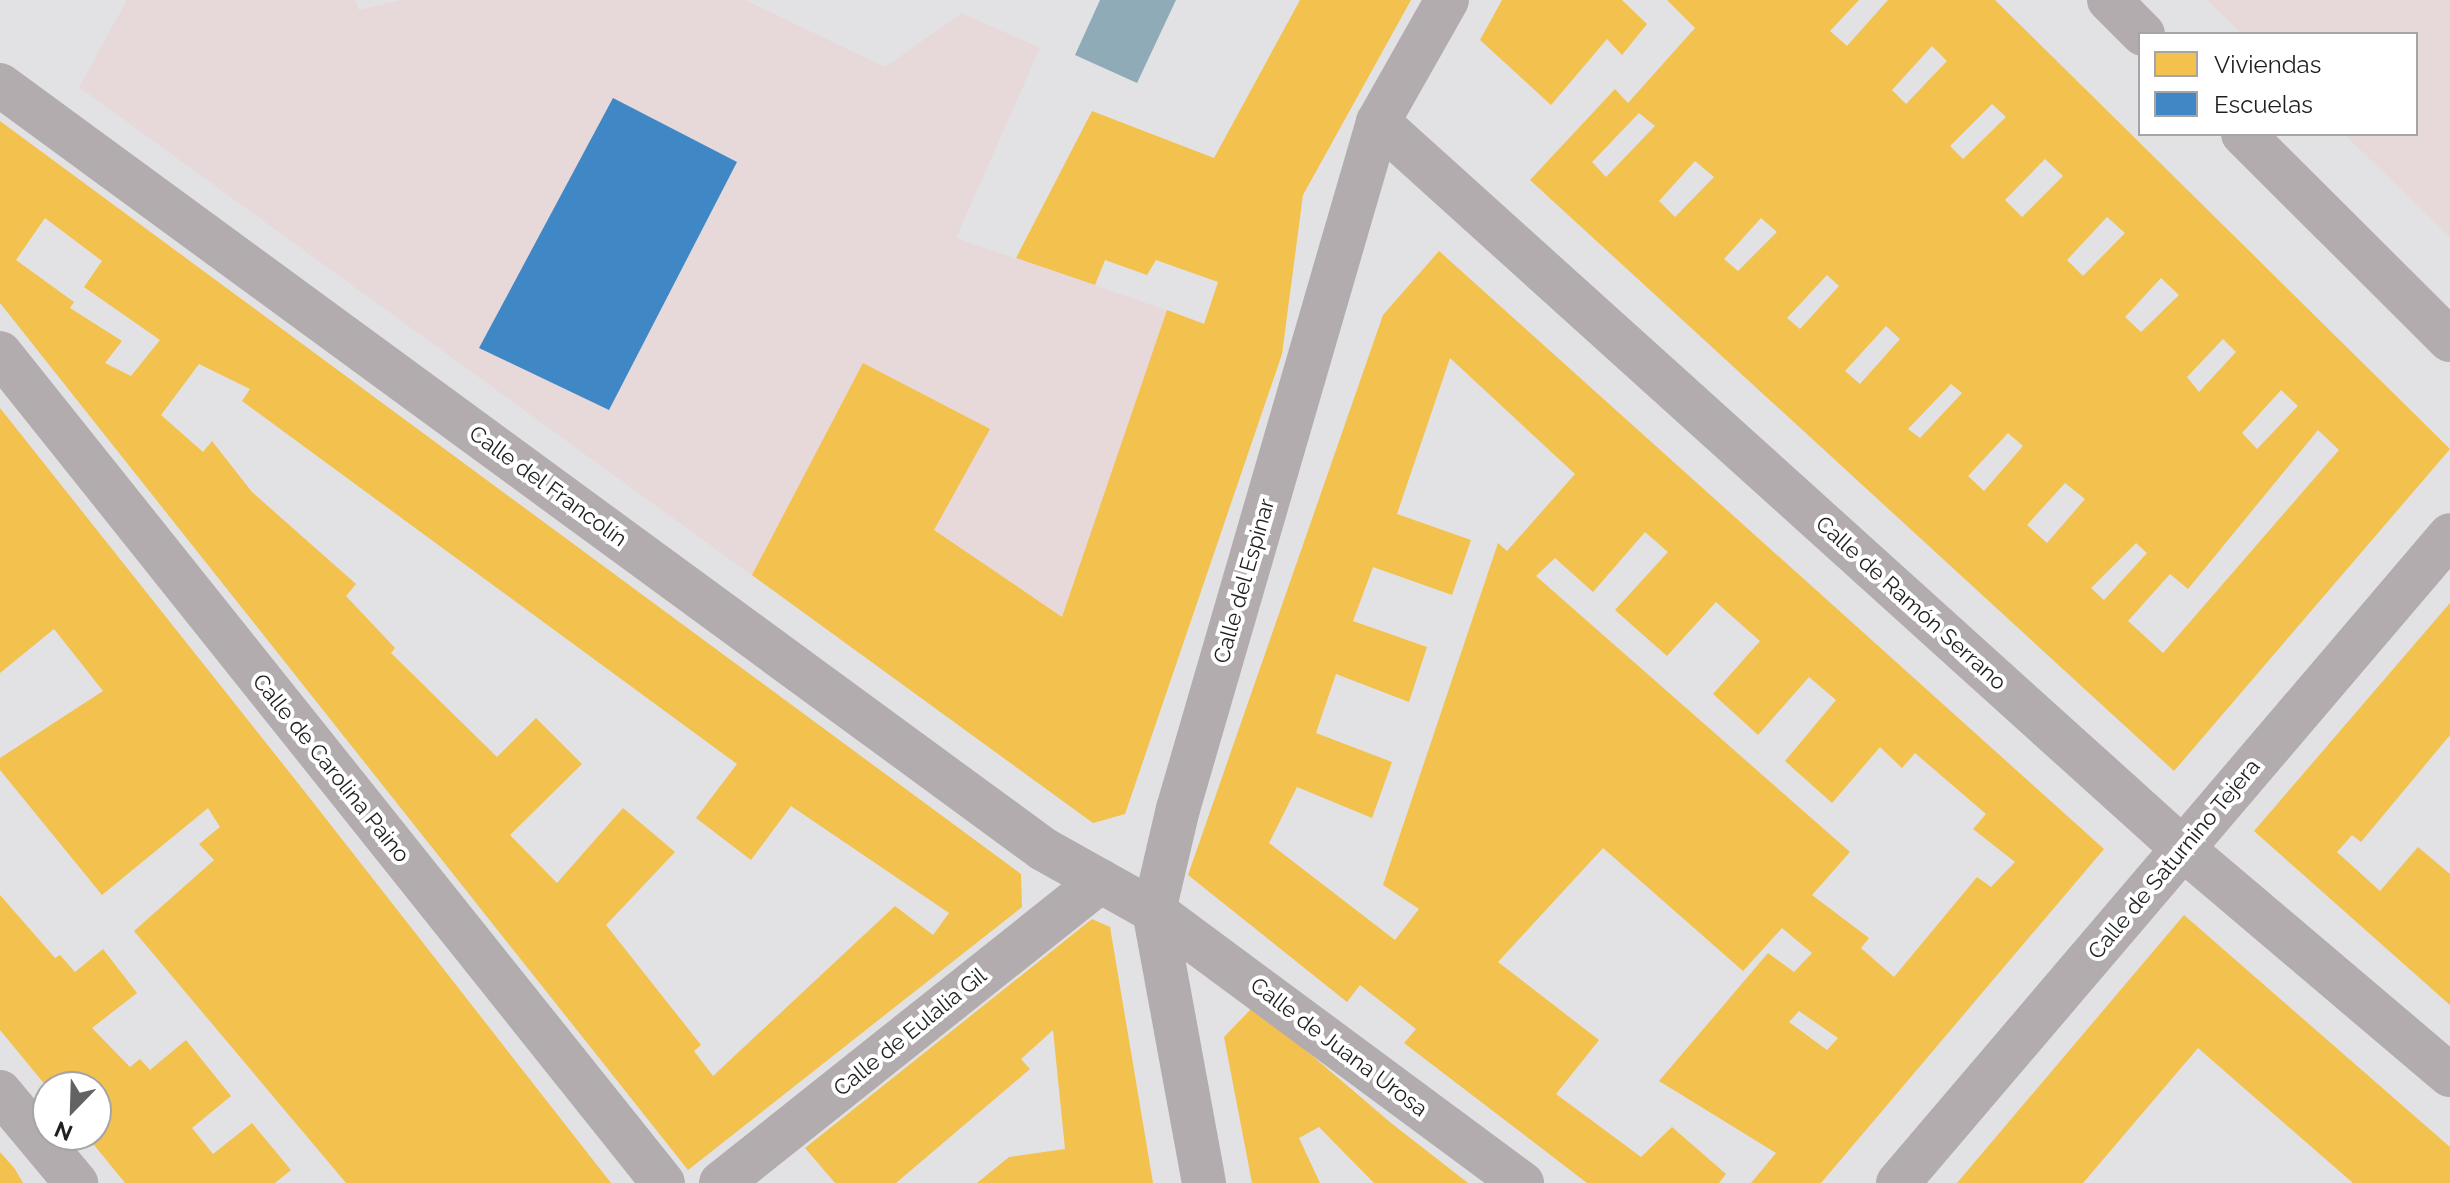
<!DOCTYPE html>
<meta charset="utf-8">
<style>
body{margin:0}
#map{position:relative;width:2450px;height:1183px;overflow:hidden;background:#e2e2e4;font-family:Raleway,sans-serif}
div>[style]{position:absolute}
[style*='--x']{left:calc(var(--x)*1px);top:calc(var(--y)*1px);width:calc(var(--w)*1px);rotate:calc(var(--a)*1deg)}
.education>*{inset:0;background:#e7d8d9}
.water>*{inset:0;background:#8fabb7}
.homes>*{inset:0;background:#f2c14e}
.schools>*{inset:0;background:#3f88c5}
.minor>*{height:44px;margin:-22px;padding:0 22px;transform-origin:22px;border-radius:22px;background:#b2acae}
span{translate:-50% -50%;white-space:nowrap;text-align:center;line-height:1.15;-webkit-text-stroke:8px #fff;paint-order:stroke}
.street-label{font-size:22px;color:#1f1f20}
.legend{position:absolute;left:2138px;top:32px;width:280px;height:104px;box-sizing:border-box;background:#fff;border:2px solid #a5a5a6;margin:0;padding:10px 14px;list-style:none;font-size:24px;color:#1f1f20}
.legend li{display:flex;align-items:center;gap:16px;height:40px}
.legend b{width:40px;border:2px solid #a5a5a6}
.north{position:absolute;left:32px;top:1071px;width:80px;height:80px;box-sizing:border-box;background:#fff;border:2px solid #a5a5a6;border-radius:50%;rotate:203deg;font-size:22px;font-weight:700;line-height:32px;text-align:center;color:#1f1f20}
.north::after{content:'';display:block;margin:auto;width:28px;height:36px;background:#636365;clip-path:polygon(50% 0,100% 100%,50% 72%,0 100%)}
</style>
<div id="map">
<div class="education">
<i style="clip-path:polygon(127px 0,355px 0,359px 10px,400px 0,745px 0,885px 67px,962px 13px,1040px 48px,956px 238px,1283px 350px,1125px 814px,1093px 823px,79px 87px)"></i>
<i style="clip-path:polygon(2207px 0,2450px 0,2450px 237px,2344px 134px,2416px 134px,2416px 34px,2242px 34px)"></i>
</div>
<div class="water">
<i style="clip-path:polygon(1100px 0,1176px 0,1137px 83px,1075px 55px)"></i>
</div>
<div class="homes">
<i style="clip-path:polygon(1300px 0,1411px 0,1303px 195px,1282px 354px,1125px 814px,1093px 823px,752px 575px,863px 363px,990px 429px,934px 530px,1062px 617px,1167px 310px,1204px 324px,1218px 282px,1156px 260px,1147px 275px,1105px 260px,1095px 285px,1016px 258px,1092px 111px,1214px 158px)"></i>
<i style="clip-path:polygon(1502px 0,1622px 0,1647px 24px,1622px 55px,1607px 39px,1551px 105px,1480px 40px)"></i>
<i style="clip-path:polygon(evenodd,1667px 0,1859px 0,1830px 31px,1847px 46px,1888px 0,1995px 0,2450px 449px,2174px 771px,1530px 180px,1615px 89px,1628px 103px,1695px 28px,1667px 0,1932px 46px,1947px 61px,1906px 104px,1892px 90px,1932px 46px,1667px 0,1992px 104px,2006px 117px,1963px 159px,1950px 146px,1992px 104px,1667px 0,1639px 113px,1655px 126px,1606px 177px,1592px 162px,1639px 113px,1667px 0,2045px 159px,2063px 176px,2022px 217px,2005px 200px,2045px 159px,1667px 0,1695px 161px,1714px 177px,1675px 217px,1659px 201px,1695px 161px,1667px 0,2107px 217px,2125px 233px,2083px 276px,2067px 260px,2107px 217px,1667px 0,1761px 218px,1777px 232px,1738px 271px,1724px 259px,1761px 218px,1667px 0,1827px 275px,1839px 286px,1800px 329px,1787px 318px,1827px 275px,1667px 0,2161px 278px,2179px 295px,2141px 332px,2125px 317px,2161px 278px,1667px 0,1886px 326px,1900px 339px,1860px 384px,1845px 371px,1886px 326px,1667px 0,2223px 339px,2236px 352px,2199px 392px,2187px 377px,2223px 339px,1667px 0,1951px 384px,1962px 393px,1920px 438px,1908px 429px,1951px 384px,1667px 0,2281px 390px,2298px 406px,2257px 449px,2242px 433px,2281px 390px,1667px 0,2318px 430px,2339px 450px,2163px 653px,2128px 621px,2170px 574px,2188px 589px,2318px 430px,1667px 0,2008px 433px,2023px 446px,1984px 491px,1968px 476px,2008px 433px,1667px 0,2065px 483px,2085px 499px,2047px 543px,2027px 525px,2065px 483px,1667px 0,2136px 543px,2147px 553px,2104px 600px,2091px 588px,2136px 543px)"></i>
<i style="clip-path:polygon(evenodd,0 121px,1021px 874px,1022px 907px,688px 1170px,0 303px,0 121px,45px 218px,102px 261px,84px 287px,160px 340px,131px 376px,105px 363px,122px 341px,70px 308px,74px 302px,16px 260px,45px 218px,0 121px,199px 364px,250px 389px,242px 401px,737px 764px,696px 818px,751px 860px,791px 806px,949px 913px,933px 935px,895px 906px,713px 1076px,694px 1051px,701px 1045px,606px 925px,675px 852px,623px 808px,557px 883px,510px 835px,582px 764px,536px 718px,497px 757px,391px 653px,395px 648px,346px 596px,356px 584px,252px 492px,212px 441px,203px 452px,161px 415px,199px 364px)"></i>
<i style="clip-path:polygon(evenodd,1439px 251px,2104px 849px,1821px 1183px,1751px 1183px,1776px 1153px,1659px 1081px,1768px 953px,1794px 972px,1812px 953px,1782px 928px,1743px 971px,1603px 848px,1498px 962px,1599px 1040px,1556px 1094px,1641px 1157px,1672px 1127px,1726px 1174px,1719px 1183px,1587px 1183px,1404px 1043px,1416px 1029px,1360px 985px,1347px 1002px,1188px 875px,1383px 315px,1439px 251px,1450px 358px,1575px 474px,1507px 551px,1498px 543px,1383px 885px,1419px 909px,1395px 940px,1269px 843px,1297px 787px,1372px 818px,1392px 762px,1316px 733px,1336px 674px,1409px 702px,1427px 647px,1353px 621px,1373px 567px,1452px 595px,1471px 540px,1397px 514px,1450px 358px,1439px 251px,1645px 532px,1668px 552px,1615px 610px,1667px 656px,1716px 602px,1760px 641px,1713px 694px,1758px 735px,1809px 677px,1836px 700px,1785px 761px,1832px 803px,1880px 747px,1902px 768px,1915px 753px,1986px 814px,1973px 829px,2015px 862px,1991px 887px,1977px 877px,1894px 977px,1861px 948px,1869px 938px,1812px 895px,1850px 852px,1536px 576px,1555px 558px,1593px 592px,1645px 532px,1439px 251px,1799px 1011px,1838px 1038px,1827px 1050px,1789px 1022px,1799px 1011px)"></i>
<i style="clip-path:polygon(0 408px,305px 792px,611px 1183px,346px 1183px,134px 931px,214px 860px,199px 844px,220px 827px,208px 808px,102px 895px,0 770px,0 758px,103px 691px,54px 629px,0 673px)"></i>
<i style="clip-path:polygon(2450px 603px,2450px 735px,2361px 842px,2352px 835px,2337px 852px,2380px 891px,2418px 847px,2450px 874px,2450px 1005px,2254px 831px)"></i>
<i style="clip-path:polygon(0 895px,55px 958px,60px 955px,75px 972px,103px 949px,137px 993px,92px 1028px,130px 1067px,140px 1059px,150px 1070px,186px 1040px,231px 1096px,192px 1128px,213px 1154px,252px 1123px,291px 1170px,275px 1183px,125px 1183px,86px 1135px,96px 1135px,96px 1087px,47px 1087px,0 1030px)"></i>
<i style="clip-path:polygon(2184px 915px,2450px 1147px,2450px 1183px,2353px 1183px,2198px 1048px,2083px 1183px,1957px 1183px)"></i>
<i style="clip-path:polygon(1092px 919px,1110px 927px,1153px 1183px,977px 1183px,1009px 1157px,1065px 1149px,1053px 1030px,1021px 1059px,1030px 1069px,896px 1183px,835px 1183px,805px 1148px)"></i>
<i style="clip-path:polygon(1254px 1006px,1391px 1123px,1468px 1183px,1374px 1183px,1319px 1127px,1299px 1138px,1320px 1183px,1252px 1183px,1224px 1037px)"></i>
<i style="clip-path:polygon(0 1152px,15px 1169px,23px 1183px,0 1183px)"></i>
</div>
<div class="schools">
<i style="clip-path:polygon(613px 98px,737px 162px,609px 410px,479px 348px)"></i>
</div>
<div class="minor">
<i style="--x:2109;--y:0;--w:48;--a:45"></i>
<i style="--x:0;--y:85;--w:1293;--a:36.22"></i>
<i style="--x:1043;--y:849;--w:127;--a:29.2"></i>
<i style="--x:1154;--y:911;--w:458;--a:36.5"></i>
<i style="--x:1378;--y:122;--w:1083;--a:42.08"></i>
<i style="--x:2182;--y:848;--w:351;--a:40.3"></i>
<i style="--x:2243;--y:134;--w:292;--a:44.9"></i>
<i style="--x:0;--y:353;--w:1062;--a:51.38"></i>
<i style="--x:0;--y:1092;--w:119;--a:50.1"></i>
<i style="--x:721;--y:1183;--w:485;--a:-38.5"></i>
<i style="--x:1204;--y:1183;--w:277;--a:-100.4"></i>
<i style="--x:1154;--y:911;--w:105;--a:-76.8"></i>
<i style="--x:1178;--y:809;--w:716;--a:-73.77"></i>
<i style="--x:1378;--y:122;--w:140;--a:-60.5"></i>
<i style="--x:1898;--y:1183;--w:851;--a:-49.57"></i>
</div>
<div class="street-label">
<span style="left:548px;top:486px;rotate:36deg">Calle del Francolín</span>
<span style="left:1244px;top:581px;rotate:-74deg">Calle del Espinar</span>
<span style="left:1911px;top:603px;rotate:42deg">Calle de Ramón Serrano</span>
<span style="left:331px;top:768px;rotate:51deg">Calle de Carolina Paino</span>
<span style="left:2174px;top:859px;rotate:-50deg">Calle de Saturnino Tejera</span>
<span style="left:910px;top:1032px;rotate:-39deg">Calle de Eulalia Gil</span>
<span style="left:1339px;top:1047px;rotate:37deg">Calle de Juana Urosa</span>
</div>
<ul class="legend">
<li><b style="height:22px;background:#f2c14e"></b>Viviendas</li>
<li><b style="height:22px;background:#3f88c5"></b>Escuelas</li>
</ul>
<div class="north">N</div>
</div>
